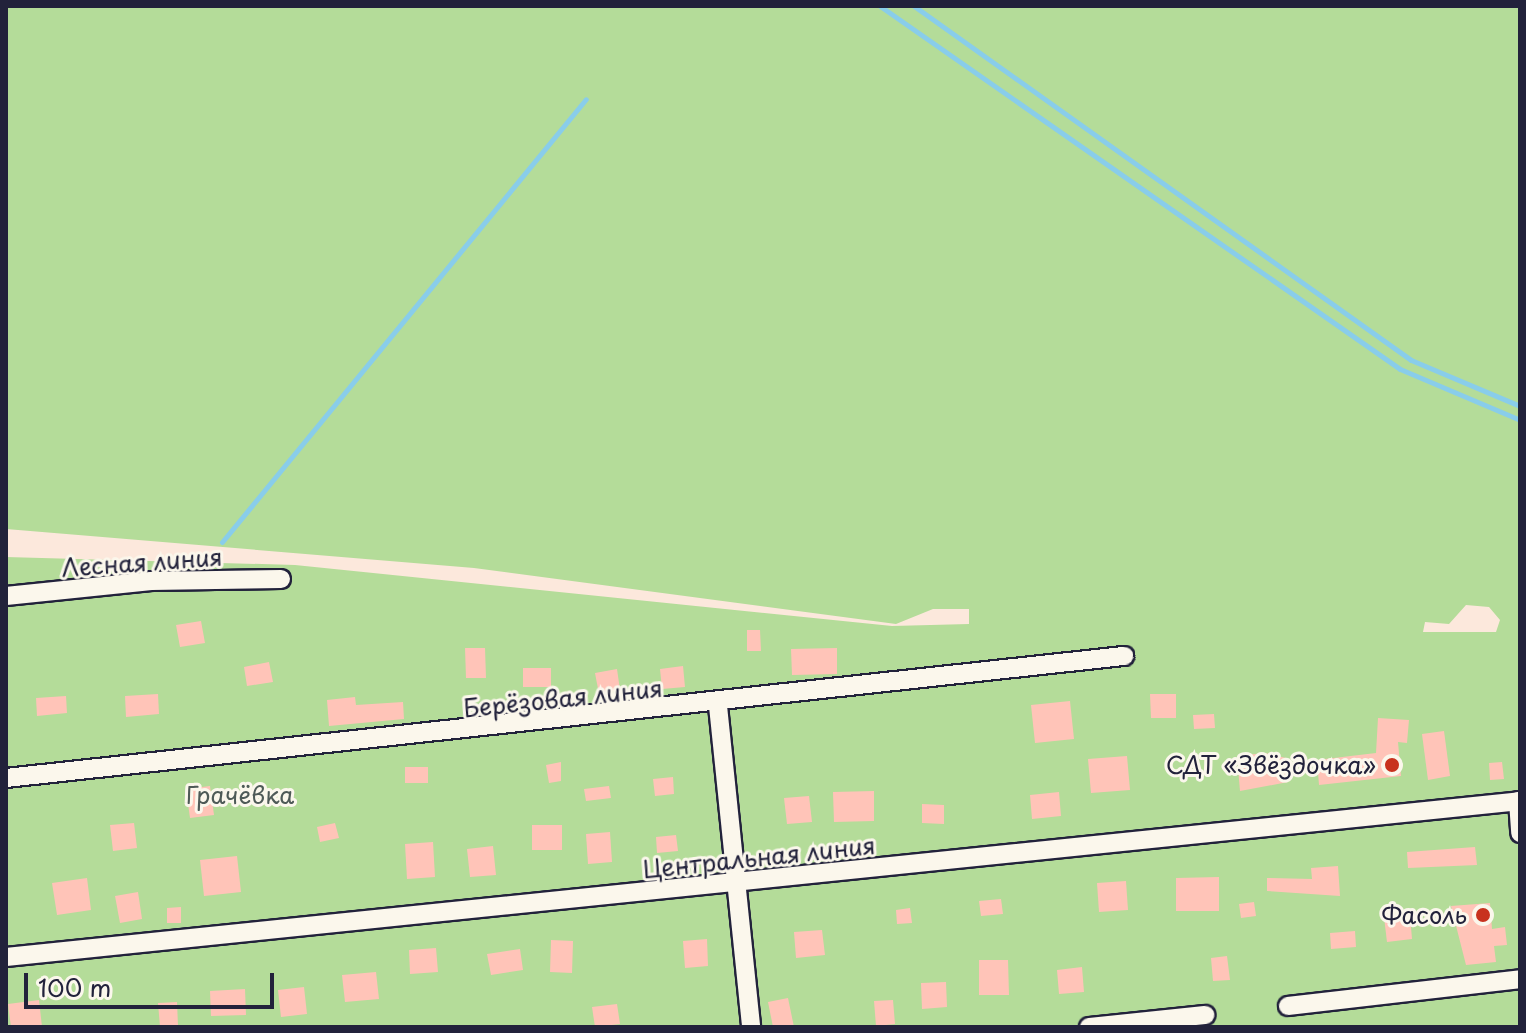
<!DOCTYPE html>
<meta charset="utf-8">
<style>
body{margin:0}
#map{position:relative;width:1526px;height:1033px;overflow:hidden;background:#fce8dc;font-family:"Playpen Sans",sans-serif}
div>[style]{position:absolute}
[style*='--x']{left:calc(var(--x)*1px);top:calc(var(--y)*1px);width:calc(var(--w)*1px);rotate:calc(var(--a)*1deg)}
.green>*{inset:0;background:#b4dc99}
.stream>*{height:5px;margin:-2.5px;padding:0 2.5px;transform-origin:2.5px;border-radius:2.5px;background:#89cdea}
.building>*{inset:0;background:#ffc4b8}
.roads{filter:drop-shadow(2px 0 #22223b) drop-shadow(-2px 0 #22223b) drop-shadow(0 2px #22223b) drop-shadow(0 -2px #22223b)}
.minor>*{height:18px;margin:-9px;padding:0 9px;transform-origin:9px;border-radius:9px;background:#fbf7ec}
.dots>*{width:22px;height:22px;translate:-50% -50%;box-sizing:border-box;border:4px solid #fbf7ec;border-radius:50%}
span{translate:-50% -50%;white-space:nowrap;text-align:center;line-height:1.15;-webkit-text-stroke:6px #fbf7ec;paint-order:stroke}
.street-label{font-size:24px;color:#22223b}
.poi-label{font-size:24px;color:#22223b}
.right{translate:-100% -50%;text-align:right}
.park-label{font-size:24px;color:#4e5a57}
.frame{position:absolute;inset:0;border:8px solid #22223b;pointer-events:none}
.scale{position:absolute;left:24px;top:973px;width:250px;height:36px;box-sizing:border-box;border:4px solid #22223b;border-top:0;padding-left:10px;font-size:24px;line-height:28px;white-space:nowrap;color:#22223b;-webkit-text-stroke:6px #fbf7ec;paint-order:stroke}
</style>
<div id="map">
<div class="green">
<i style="clip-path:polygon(evenodd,6px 6px,1520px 6px,1520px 1027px,6px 1027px,6px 557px,295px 565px,892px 626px,969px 624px,969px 609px,933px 609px,896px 624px,474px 568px,6px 529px,6px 6px,1466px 605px,1489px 607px,1500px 620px,1496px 632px,1423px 632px,1425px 622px,1449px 624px,1466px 605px)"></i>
</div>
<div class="stream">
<i style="--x:880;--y:6;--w:634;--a:34.92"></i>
<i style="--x:1400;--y:369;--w:130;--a:23"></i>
<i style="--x:914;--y:6;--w:610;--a:35.46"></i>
<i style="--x:1411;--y:360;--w:118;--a:22.9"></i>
<i style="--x:222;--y:542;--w:573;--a:-50.59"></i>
</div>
<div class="building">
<i style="clip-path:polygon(201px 621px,205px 643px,180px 647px,176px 625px)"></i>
<i style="clip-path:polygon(747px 630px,760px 630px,761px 651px,747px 651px)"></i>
<i style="clip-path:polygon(465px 648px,485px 648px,486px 678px,466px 678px)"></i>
<i style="clip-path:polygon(837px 648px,837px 674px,792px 675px,791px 649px)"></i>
<i style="clip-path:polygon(269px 662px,273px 682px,247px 686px,244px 667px)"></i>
<i style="clip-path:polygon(683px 666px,685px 687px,662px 689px,660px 669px)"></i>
<i style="clip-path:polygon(523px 668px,551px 668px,551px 687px,523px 687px)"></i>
<i style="clip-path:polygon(617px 669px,620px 690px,599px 694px,595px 673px)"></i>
<i style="clip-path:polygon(158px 694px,159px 714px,126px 717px,125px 696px)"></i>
<i style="clip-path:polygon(1150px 694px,1176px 694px,1176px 718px,1151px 718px)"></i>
<i style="clip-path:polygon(66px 696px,67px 713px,37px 716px,36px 698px)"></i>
<i style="clip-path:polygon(355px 697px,356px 705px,403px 702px,404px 719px,329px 726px,327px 700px)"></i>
<i style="clip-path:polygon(1070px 701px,1074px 739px,1035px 743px,1031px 705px)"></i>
<i style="clip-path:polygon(1214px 714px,1215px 728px,1194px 729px,1193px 715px)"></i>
<i style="clip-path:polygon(1378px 718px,1409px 720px,1407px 743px,1398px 742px,1401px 776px,1319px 785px,1317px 760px,1376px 753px)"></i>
<i style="clip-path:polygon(1444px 731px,1450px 776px,1428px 780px,1422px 734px)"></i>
<i style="clip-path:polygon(1265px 753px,1286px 758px,1288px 782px,1240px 791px,1237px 756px)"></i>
<i style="clip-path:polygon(1127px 756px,1130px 790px,1091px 793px,1088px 759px)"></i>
<i style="clip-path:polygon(561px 762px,561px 781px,549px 783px,546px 765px)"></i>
<i style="clip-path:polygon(1502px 762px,1504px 779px,1490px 780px,1489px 763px)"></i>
<i style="clip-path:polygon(405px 767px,428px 767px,428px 783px,405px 783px)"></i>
<i style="clip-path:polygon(673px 777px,674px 794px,655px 796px,653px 779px)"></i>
<i style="clip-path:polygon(210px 786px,214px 815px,190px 818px,186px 789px)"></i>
<i style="clip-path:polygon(609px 786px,611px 798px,586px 801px,584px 789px)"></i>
<i style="clip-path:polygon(874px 791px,874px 821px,834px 822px,833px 792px)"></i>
<i style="clip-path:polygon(1059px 792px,1061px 816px,1032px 819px,1030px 795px)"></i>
<i style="clip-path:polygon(809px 796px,812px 822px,787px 824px,784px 798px)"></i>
<i style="clip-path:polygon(922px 804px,944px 805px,944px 824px,922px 823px)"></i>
<i style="clip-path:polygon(134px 823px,137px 848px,113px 851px,110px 825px)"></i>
<i style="clip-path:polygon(335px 823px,339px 838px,320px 842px,317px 827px)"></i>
<i style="clip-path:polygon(532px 825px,562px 825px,562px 850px,532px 850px)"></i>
<i style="clip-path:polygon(610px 832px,612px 862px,588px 864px,586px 834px)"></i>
<i style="clip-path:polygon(676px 835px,678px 851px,657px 853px,656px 837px)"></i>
<i style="clip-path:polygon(433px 842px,435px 877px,407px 879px,405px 844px)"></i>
<i style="clip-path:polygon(493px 846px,496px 875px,470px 877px,467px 849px)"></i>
<i style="clip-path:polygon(1475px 847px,1477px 865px,1408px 868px,1407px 852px)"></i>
<i style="clip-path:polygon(237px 856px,241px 892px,204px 896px,200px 860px)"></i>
<i style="clip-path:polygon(1338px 866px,1340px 896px,1267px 891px,1267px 878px,1312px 879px,1311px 868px)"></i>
<i style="clip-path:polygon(1219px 877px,1219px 911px,1176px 911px,1176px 878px)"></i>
<i style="clip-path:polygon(87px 878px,91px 910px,57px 915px,52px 883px)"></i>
<i style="clip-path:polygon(1126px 881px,1128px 910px,1099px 912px,1097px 883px)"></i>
<i style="clip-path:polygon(138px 892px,142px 919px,120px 923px,115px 896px)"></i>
<i style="clip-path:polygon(1001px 899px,1003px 914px,981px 916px,979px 901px)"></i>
<i style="clip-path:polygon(1254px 902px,1256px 916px,1241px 918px,1239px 904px)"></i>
<i style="clip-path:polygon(1490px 903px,1492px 929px,1505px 927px,1507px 945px,1494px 946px,1496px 962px,1466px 965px,1451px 906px)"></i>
<i style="clip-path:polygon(181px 907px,181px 923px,167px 923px,167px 908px)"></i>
<i style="clip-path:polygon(910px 908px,912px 923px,897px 924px,896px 910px)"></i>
<i style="clip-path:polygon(1410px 915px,1412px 939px,1387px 942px,1384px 917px)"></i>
<i style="clip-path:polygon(822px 930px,825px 955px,796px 958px,794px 932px)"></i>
<i style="clip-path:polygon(1355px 931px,1356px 947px,1331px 949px,1330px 933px)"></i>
<i style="clip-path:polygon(707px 939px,708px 966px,685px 968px,683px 941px)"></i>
<i style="clip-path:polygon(551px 940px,573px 941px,572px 973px,550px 972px)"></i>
<i style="clip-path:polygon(436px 948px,438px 972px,410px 974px,409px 950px)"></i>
<i style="clip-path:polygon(520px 949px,523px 970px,491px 975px,487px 954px)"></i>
<i style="clip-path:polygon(1227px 956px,1230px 980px,1213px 981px,1211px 958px)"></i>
<i style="clip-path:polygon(979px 960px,1008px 960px,1009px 995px,979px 995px)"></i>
<i style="clip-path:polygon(1082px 967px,1084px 992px,1059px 994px,1057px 970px)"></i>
<i style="clip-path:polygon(376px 972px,379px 999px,345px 1002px,342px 975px)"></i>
<i style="clip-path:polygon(946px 982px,947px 1007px,922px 1009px,921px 983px)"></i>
<i style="clip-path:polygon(304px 987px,307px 1014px,281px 1017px,278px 990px)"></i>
<i style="clip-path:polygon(245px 989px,246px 1015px,211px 1016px,210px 991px)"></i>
<i style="clip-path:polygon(788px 998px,794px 1027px,773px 1027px,768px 1002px)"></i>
<i style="clip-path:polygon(39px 1000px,42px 1027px,11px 1027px,8px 1004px)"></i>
<i style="clip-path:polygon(893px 1000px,895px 1024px,876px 1026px,874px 1001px)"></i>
<i style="clip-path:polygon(177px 1002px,178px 1026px,160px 1027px,158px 1003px)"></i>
<i style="clip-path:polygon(617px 1004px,620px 1024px,595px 1027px,592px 1007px)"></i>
</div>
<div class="roads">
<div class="minor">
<i style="--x:6;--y:596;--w:146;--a:-5.9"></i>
<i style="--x:151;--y:581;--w:130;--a:-0.9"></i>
<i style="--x:718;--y:706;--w:323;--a:84.1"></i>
<i style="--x:6;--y:778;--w:1125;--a:-6.23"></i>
<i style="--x:1518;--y:801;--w:32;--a:86"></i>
<i style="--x:6;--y:957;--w:1522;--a:-5.88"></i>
<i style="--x:1288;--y:1006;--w:234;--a:-6.6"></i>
<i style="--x:1089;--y:1027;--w:117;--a:-5.9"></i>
</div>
</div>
<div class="dots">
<i style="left:1392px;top:765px;background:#c8321e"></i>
<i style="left:1483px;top:915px;background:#c8321e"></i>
</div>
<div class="street-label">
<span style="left:142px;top:562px;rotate:-4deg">Лесная линия</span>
<span style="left:563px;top:698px;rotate:-6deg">Берёзовая линия</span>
<span style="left:759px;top:857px;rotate:-6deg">Центральная линия</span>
</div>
<div class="poi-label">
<span class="right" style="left:1376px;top:765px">СДТ «Звёздочка»</span>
<span class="right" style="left:1467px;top:915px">Фасоль</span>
</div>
<div class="park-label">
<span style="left:240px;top:795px">Грачёвка</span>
</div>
<div class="frame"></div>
<div class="scale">100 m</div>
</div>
